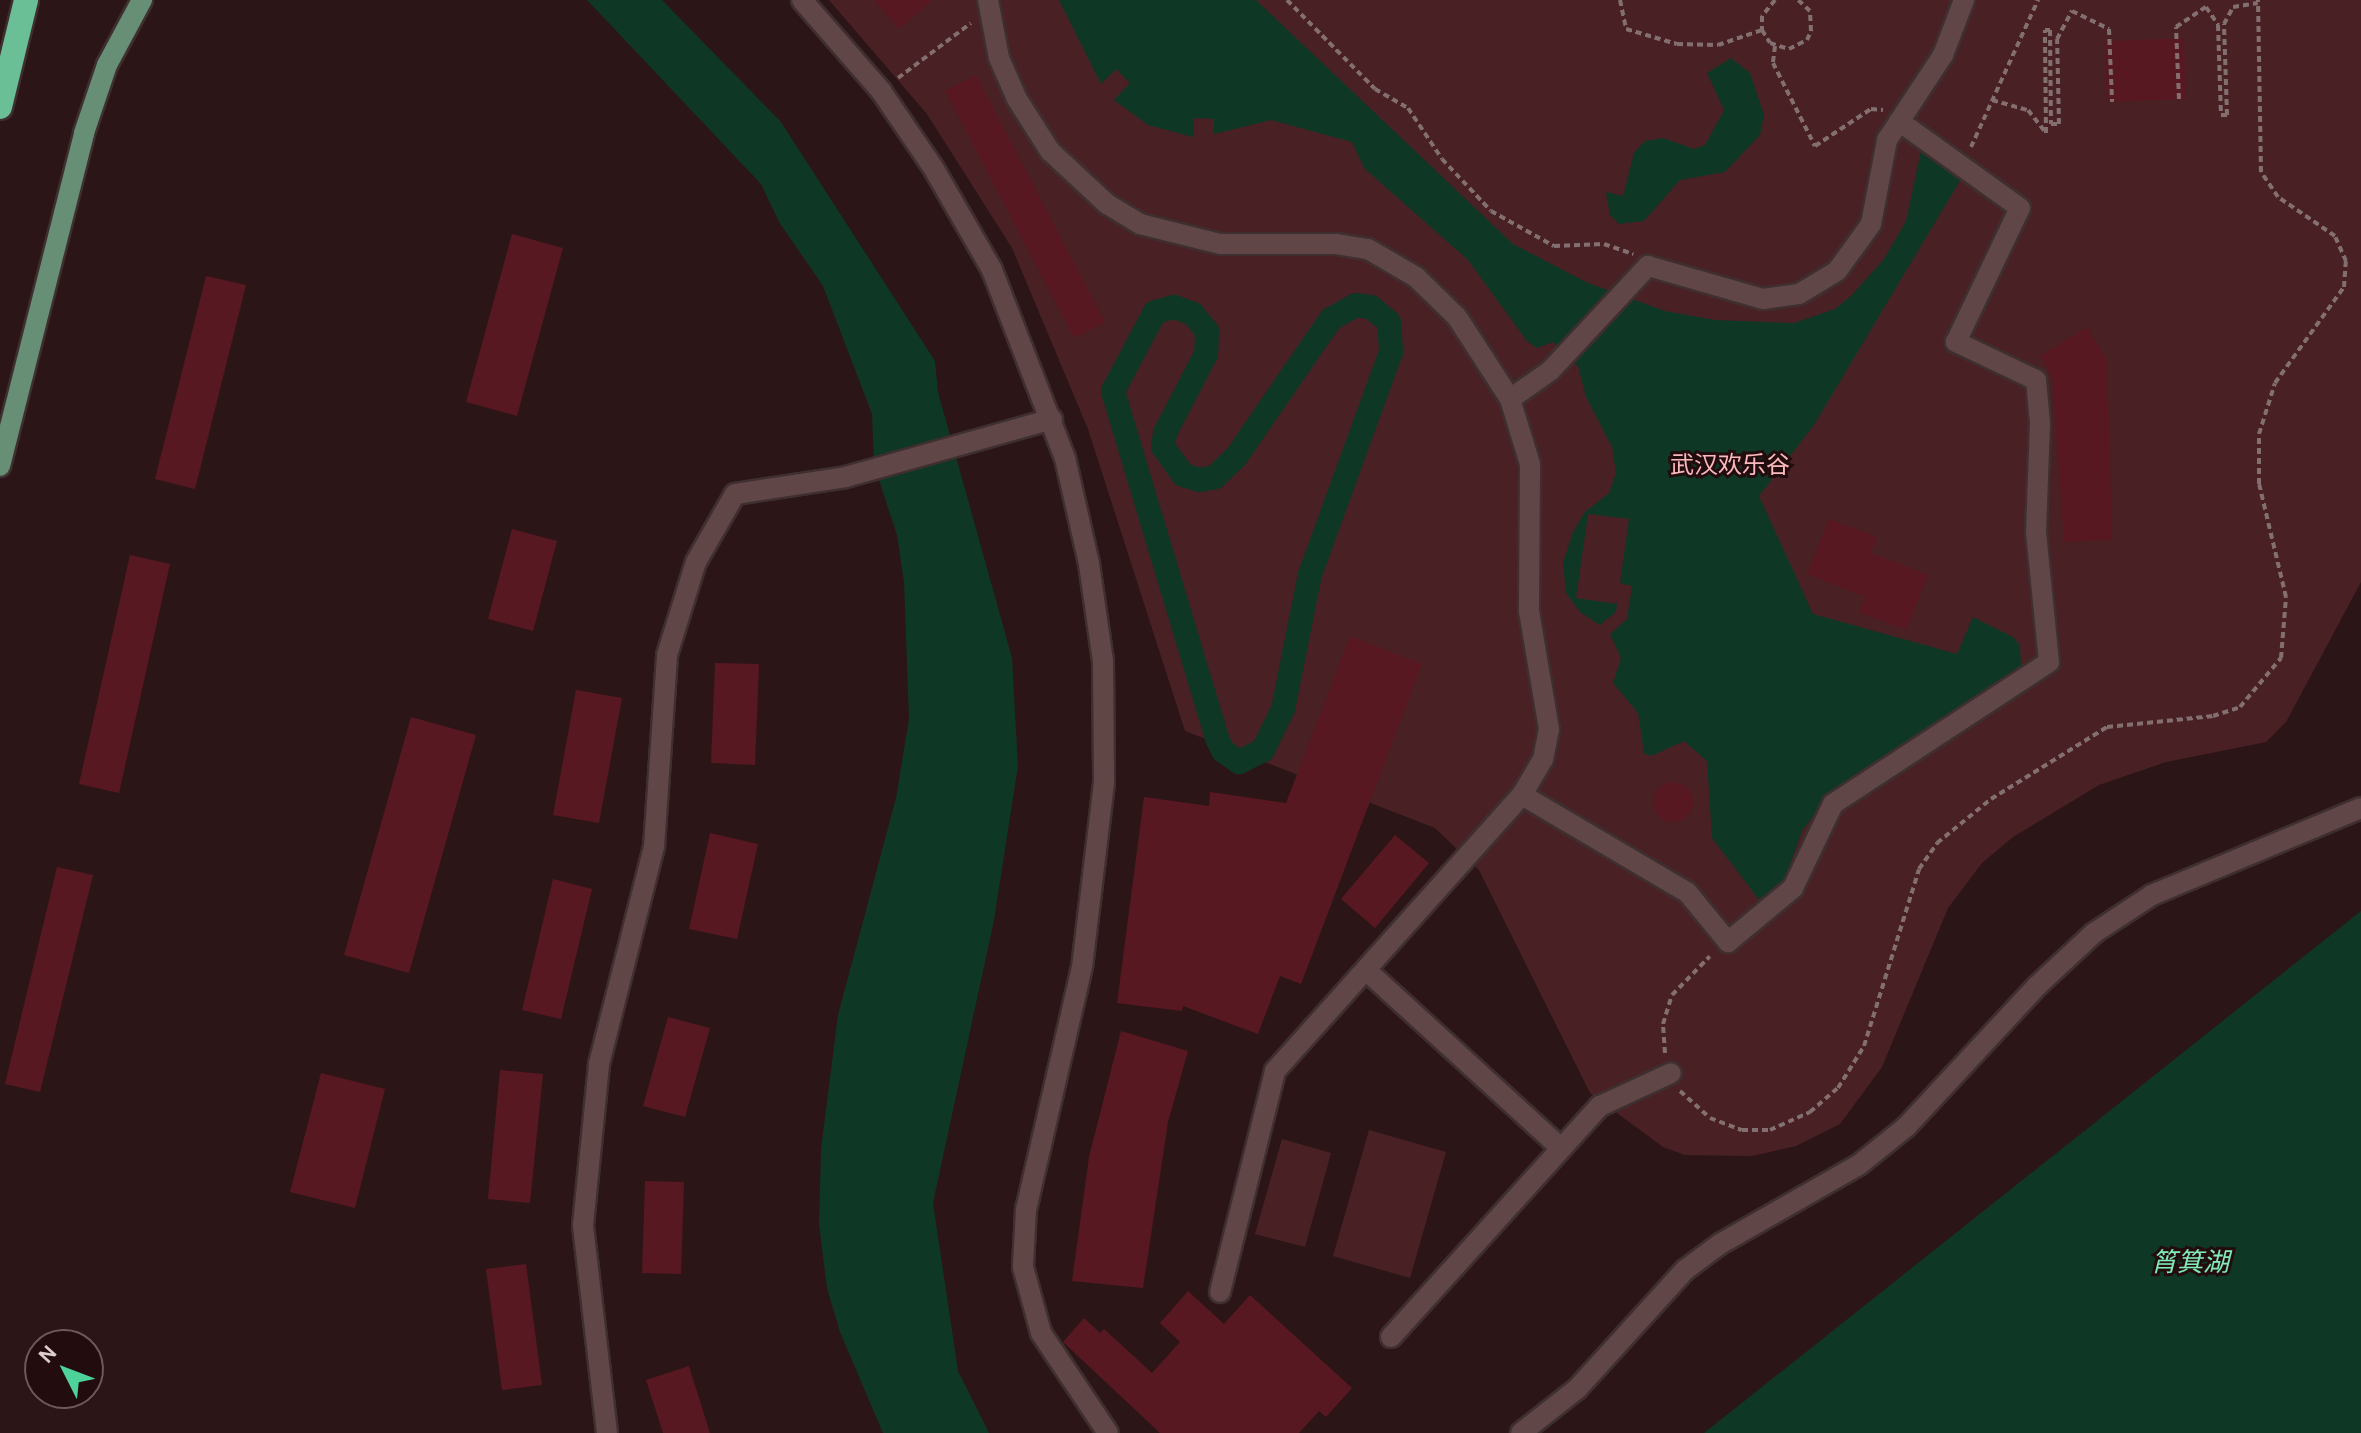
<!DOCTYPE html>
<meta charset="utf-8">
<style>
body{margin:0}
#map{position:relative;width:2361px;height:1433px;overflow:hidden;background:#2c1517;font-family:Karla,"Noto Sans SC",sans-serif}
div>[style]{position:absolute}
[style*='--x']{left:calc(var(--x)*1px);top:calc(var(--y)*1px);width:calc(var(--w)*1px);rotate:calc(var(--a)*1deg)}
.green>*{inset:0;background:#492125}
.water>*{inset:0;background:#0e3725}
.canal>*{height:24px;margin:-12px;padding:0 12px;transform-origin:12px;border-radius:12px;background:#0e3725}
.building>*{inset:0;background:#581822}
.round{border-radius:50%}
.path>*{height:4px;margin-top:-2px;transform-origin:0;background:repeating-linear-gradient(90deg,#836f70 0 6px,transparent 0 10px)}
.roads{filter:drop-shadow(2px 0 #3f2f30) drop-shadow(-2px 0 #3f2f30) drop-shadow(0 2px #3f2f30) drop-shadow(0 -2px #3f2f30)}
.minor>*{height:20px;margin:-10px;padding:0 10px;transform-origin:10px;border-radius:10px;background:#604647}
.major>*{height:20px;margin:-10px;padding:0 10px;transform-origin:10px;border-radius:10px;background:#668f76}
.highway>*{height:24px;margin:-12px;padding:0 12px;transform-origin:12px;border-radius:12px;background:#6abf96}
span{translate:-50% -50%;white-space:nowrap;text-align:center;line-height:1.15;-webkit-text-stroke:6px #220c0e;paint-order:stroke}
.park-label{font-size:24px;color:#fababd}
.water-label{font-size:26px;color:#81ecb9;font-style:italic}
.north{position:absolute;left:24px;top:1329px;width:80px;height:80px;box-sizing:border-box;background:#220c0e;border:2px solid #6d595a;border-radius:50%;rotate:312deg;font-size:22px;font-weight:700;line-height:32px;text-align:center;color:#ddcdcd}
.north::after{content:'';display:block;margin:auto;width:28px;height:36px;background:#4dd39a;clip-path:polygon(50% 0,100% 100%,50% 72%,0 100%)}
</style>
<div id="map">
<div class="green">
<i style="clip-path:polygon(829px 0,2361px 0,2361px 582px,2286px 722px,2266px 742px,2166px 762px,2099px 785px,2013px 837px,1982px 863px,1948px 908px,1882px 1067px,1840px 1124px,1796px 1146px,1752px 1156px,1685px 1155px,1663px 1147px,1590px 1093px,1479px 870px,1435px 828px,1185px 731px,1088px 429px,1012px 248px,927px 114px)"></i>
<i style="clip-path:polygon(1369px 1130px,1446px 1152px,1410px 1278px,1333px 1256px)"></i>
<i style="clip-path:polygon(1282px 1139px,1331px 1153px,1305px 1247px,1255px 1234px)"></i>
</div>
<div class="water">
<i style="clip-path:polygon(587px 0,662px 0,781px 122px,935px 361px,938px 392px,1012px 658px,1018px 766px,994px 920px,933px 1203px,958px 1371px,989px 1433px,883px 1433px,840px 1332px,827px 1288px,819px 1224px,821px 1149px,838px 1015px,896px 798px,909px 719px,904px 582px,897px 535px,874px 465px,872px 414px,823px 286px,779px 222px,761px 184px)"></i>
<i style="clip-path:polygon(1059px 0,1256px 0,1513px 244px,1588px 283px,1665px 311px,1715px 320px,1794px 323px,1835px 309px,1851px 296px,1884px 259px,1906px 221px,1921px 151px,1961px 179px,1814px 425px,1759px 496px,1813px 614px,1957px 654px,1973px 617px,2013px 637px,2020px 645px,2021px 667px,1831px 792px,1802px 831px,1784px 881px,1760px 901px,1712px 838px,1707px 761px,1684px 741px,1651px 756px,1644px 753px,1638px 713px,1613px 683px,1621px 658px,1610px 634px,1627px 619px,1632px 586px,1620px 583px,1629px 519px,1588px 514px,1576px 598px,1617px 604px,1616px 612px,1600px 625px,1580px 612px,1566px 593px,1563px 563px,1573px 532px,1584px 513px,1609px 493px,1616px 473px,1612px 447px,1586px 397px,1578px 366px,1553px 342px,1537px 348px,1527px 341px,1468px 260px,1364px 168px,1352px 142px,1271px 120px,1214px 134px,1214px 119px,1194px 118px,1193px 137px,1148px 125px,1114px 100px,1130px 83px,1116px 69px,1101px 84px)"></i>
<i style="clip-path:polygon(1731px 58px,1750px 73px,1764px 115px,1760px 135px,1725px 172px,1680px 180px,1644px 221px,1619px 224px,1610px 215px,1606px 192px,1623px 196px,1634px 153px,1645px 141px,1663px 138px,1694px 149px,1705px 145px,1724px 110px,1707px 73px)"></i>
<i style="clip-path:polygon(2361px 911px,2361px 1433px,1704px 1433px)"></i>
</div>
<div class="canal">
<i style="--x:1356;--y:305;--w:15;--a:8"></i>
<i style="--x:1371;--y:307;--w:23;--a:40"></i>
<i style="--x:1389;--y:322;--w:30;--a:86"></i>
<i style="--x:1391;--y:352;--w:236;--a:110"></i>
<i style="--x:1310;--y:574;--w:138;--a:101.3"></i>
<i style="--x:1283;--y:709;--w:46;--a:116"></i>
<i style="--x:1263;--y:750;--w:27;--a:153"></i>
<i style="--x:1239;--y:762;--w:19;--a:-145"></i>
<i style="--x:1223;--y:751;--w:14;--a:-115"></i>
<i style="--x:1217;--y:738;--w:362;--a:-106.7"></i>
<i style="--x:1113;--y:391;--w:89;--a:-62"></i>
<i style="--x:1155;--y:312;--w:20;--a:-15"></i>
<i style="--x:1174;--y:307;--w:20;--a:20"></i>
<i style="--x:1193;--y:314;--w:22;--a:51"></i>
<i style="--x:1207;--y:331;--w:23;--a:92"></i>
<i style="--x:1206;--y:354;--w:89;--a:117.4"></i>
<i style="--x:1165;--y:433;--w:14;--a:98"></i>
<i style="--x:1163;--y:447;--w:34;--a:54"></i>
<i style="--x:1183;--y:475;--w:18;--a:16"></i>
<i style="--x:1200;--y:480;--w:15;--a:-11"></i>
<i style="--x:1215;--y:477;--w:29;--a:-44"></i>
<i style="--x:1236;--y:457;--w:168;--a:-55.5"></i>
<i style="--x:1331;--y:319;--w:29;--a:-29"></i>
</div>
<div class="building">
<i style="clip-path:polygon(874px 0,933px 0,899px 29px)"></i>
<i style="clip-path:polygon(2184px 38px,2186px 99px,2107px 102px,2105px 41px)"></i>
<i style="clip-path:polygon(976px 75px,1105px 322px,1074px 338px,945px 91px)"></i>
<i style="clip-path:polygon(512px 234px,563px 248px,517px 416px,466px 402px)"></i>
<i style="clip-path:polygon(206px 276px,246px 285px,195px 489px,155px 479px)"></i>
<i style="clip-path:polygon(2087px 327px,2107px 360px,2112px 540px,2064px 542px,2052px 376px,2040px 356px)"></i>
<i style="clip-path:polygon(1829px 519px,1877px 537px,1871px 553px,1928px 575px,1906px 630px,1859px 612px,1865px 597px,1807px 574px)"></i>
<i style="clip-path:polygon(512px 529px,557px 541px,533px 631px,488px 619px)"></i>
<i style="clip-path:polygon(130px 555px,170px 564px,119px 793px,79px 784px)"></i>
<i style="clip-path:polygon(1350px 636px,1422px 664px,1301px 984px,1280px 976px,1258px 1034px,1183px 1006px,1182px 1011px,1117px 1003px,1144px 797px,1209px 806px,1210px 792px,1286px 803px)"></i>
<i style="clip-path:polygon(715px 663px,759px 664px,755px 765px,711px 763px)"></i>
<i style="clip-path:polygon(576px 690px,622px 698px,599px 823px,553px 815px)"></i>
<i style="clip-path:polygon(411px 717px,476px 735px,409px 973px,344px 955px)"></i>
<i class="round" style="left:1653px;top:782px;width:40px;height:40px"></i>
<i style="clip-path:polygon(710px 833px,758px 844px,737px 939px,689px 929px)"></i>
<i style="clip-path:polygon(1395px 835px,1429px 863px,1375px 928px,1341px 899px)"></i>
<i style="clip-path:polygon(57px 867px,93px 875px,40px 1092px,5px 1084px)"></i>
<i style="clip-path:polygon(553px 879px,592px 889px,561px 1019px,522px 1010px)"></i>
<i style="clip-path:polygon(668px 1017px,710px 1028px,685px 1117px,643px 1106px)"></i>
<i style="clip-path:polygon(1121px 1031px,1188px 1051px,1168px 1122px,1143px 1288px,1072px 1281px,1089px 1157px)"></i>
<i style="clip-path:polygon(500px 1070px,543px 1074px,530px 1203px,488px 1199px)"></i>
<i style="clip-path:polygon(321px 1073px,385px 1089px,355px 1208px,290px 1192px)"></i>
<i style="clip-path:polygon(645px 1181px,684px 1182px,681px 1274px,642px 1273px)"></i>
<i style="clip-path:polygon(526px 1264px,542px 1385px,502px 1390px,486px 1269px)"></i>
<i style="clip-path:polygon(1188px 1291px,1224px 1324px,1250px 1295px,1352px 1388px,1326px 1417px,1319px 1411px,1299px 1433px,1160px 1433px,1063px 1342px,1084px 1318px,1100px 1333px,1104px 1329px,1152px 1373px,1180px 1342px,1160px 1323px)"></i>
<i style="clip-path:polygon(689px 1366px,710px 1433px,663px 1433px,646px 1380px)"></i>
</div>
<div class="path">
<i style="--x:1287;--y:0;--w:125;--a:45.3"></i>
<i style="--x:1375;--y:89;--w:38;--a:30"></i>
<i style="--x:1408;--y:108;--w:61;--a:56.3"></i>
<i style="--x:1442;--y:159;--w:71;--a:46.7"></i>
<i style="--x:1491;--y:211;--w:72;--a:29.1"></i>
<i style="--x:1554;--y:246;--w:50;--a:-2.3"></i>
<i style="--x:1604;--y:244;--w:31;--a:19"></i>
<i style="--x:1620;--y:0;--w:30;--a:78"></i>
<i style="--x:1626;--y:29;--w:53;--a:16.4"></i>
<i style="--x:1677;--y:44;--w:41;--a:1.4"></i>
<i style="--x:1718;--y:45;--w:46;--a:-18.8"></i>
<i style="--x:1775;--y:0;--w:21;--a:129"></i>
<i style="--x:1762;--y:16;--w:14;--a:90"></i>
<i style="--x:1762;--y:30;--w:15;--a:58"></i>
<i style="--x:1770;--y:43;--w:20;--a:18"></i>
<i style="--x:1789;--y:49;--w:20;--a:-27"></i>
<i style="--x:1807;--y:40;--w:10;--a:-66"></i>
<i style="--x:1811;--y:31;--w:20;--a:-93"></i>
<i style="--x:1810;--y:11;--w:16;--a:-137"></i>
<i style="--x:1775;--y:46;--w:17;--a:97"></i>
<i style="--x:1773;--y:63;--w:93;--a:63.2"></i>
<i style="--x:1815;--y:146;--w:67;--a:-33.5"></i>
<i style="--x:1871;--y:109;--w:12;--a:5"></i>
<i style="--x:898;--y:78;--w:91;--a:-37"></i>
<i style="--x:2179;--y:99;--w:72;--a:-92.4"></i>
<i style="--x:2176;--y:27;--w:36;--a:-34"></i>
<i style="--x:2206;--y:7;--w:22;--a:56"></i>
<i style="--x:2218;--y:25;--w:90;--a:88.1"></i>
<i style="--x:2221;--y:115;--w:6;--a:0"></i>
<i style="--x:2227;--y:115;--w:91;--a:-91.9"></i>
<i style="--x:2224;--y:24;--w:19;--a:-62"></i>
<i style="--x:2233;--y:7;--w:25;--a:-9"></i>
<i style="--x:1992;--y:100;--w:37;--a:16"></i>
<i style="--x:2028;--y:110;--w:29;--a:52"></i>
<i style="--x:2046;--y:133;--w:103;--a:-90.6"></i>
<i style="--x:2045;--y:30;--w:5;--a:0"></i>
<i style="--x:2050;--y:30;--w:94;--a:89.4"></i>
<i style="--x:2051;--y:124;--w:8;--a:0"></i>
<i style="--x:2059;--y:124;--w:85;--a:-91.3"></i>
<i style="--x:2057;--y:39;--w:32;--a:-62"></i>
<i style="--x:2072;--y:11;--w:41;--a:25.9"></i>
<i style="--x:2109;--y:29;--w:73;--a:87.6"></i>
<i style="--x:1971;--y:147;--w:162;--a:-65.5"></i>
<i style="--x:1665;--y:1053;--w:29;--a:-94"></i>
<i style="--x:1663;--y:1024;--w:30;--a:-73"></i>
<i style="--x:1672;--y:995;--w:54;--a:-45.7"></i>
<i style="--x:1680;--y:1091;--w:40;--a:42"></i>
<i style="--x:1710;--y:1118;--w:34;--a:21"></i>
<i style="--x:1742;--y:1130;--w:28;--a:0"></i>
<i style="--x:1770;--y:1130;--w:44;--a:-24.2"></i>
<i style="--x:1810;--y:1112;--w:37;--a:-41"></i>
<i style="--x:1838;--y:1088;--w:49;--a:-58.2"></i>
<i style="--x:1864;--y:1046;--w:185;--a:-72.7"></i>
<i style="--x:1919;--y:869;--w:32;--a:-55"></i>
<i style="--x:1937;--y:843;--w:70;--a:-39.2"></i>
<i style="--x:1991;--y:799;--w:137;--a:-31.8"></i>
<i style="--x:2107;--y:727;--w:107;--a:-5.9"></i>
<i style="--x:2213;--y:716;--w:28;--a:-18"></i>
<i style="--x:2240;--y:707;--w:64;--a:-50.1"></i>
<i style="--x:2281;--y:658;--w:61;--a:-85.3"></i>
<i style="--x:2286;--y:597;--w:116;--a:-103.4"></i>
<i style="--x:2259;--y:484;--w:50;--a:-90"></i>
<i style="--x:2259;--y:434;--w:53;--a:-72.6"></i>
<i style="--x:2275;--y:383;--w:118;--a:-54.3"></i>
<i style="--x:2344;--y:287;--w:26;--a:-86"></i>
<i style="--x:2346;--y:261;--w:27;--a:-114"></i>
<i style="--x:2335;--y:236;--w:69;--a:-145.6"></i>
<i style="--x:2278;--y:197;--w:30;--a:-124"></i>
<i style="--x:2261;--y:172;--w:172;--a:-91"></i>
</div>
<div class="roads">
<div class="minor">
<i style="--x:802;--y:0;--w:121;--a:49"></i>
<i style="--x:881;--y:91;--w:94;--a:55.8"></i>
<i style="--x:934;--y:169;--w:116;--a:60.1"></i>
<i style="--x:992;--y:270;--w:202;--a:68.8"></i>
<i style="--x:1065;--y:458;--w:109;--a:77.2"></i>
<i style="--x:1089;--y:564;--w:98;--a:81.8"></i>
<i style="--x:1103;--y:661;--w:122;--a:89.5"></i>
<i style="--x:1104;--y:783;--w:185;--a:96.8"></i>
<i style="--x:1082;--y:967;--w:248;--a:103"></i>
<i style="--x:1026;--y:1209;--w:58;--a:93"></i>
<i style="--x:1023;--y:1267;--w:68;--a:74.7"></i>
<i style="--x:1041;--y:1333;--w:120;--a:56.2"></i>
<i style="--x:988;--y:0;--w:59;--a:79.3"></i>
<i style="--x:999;--y:58;--w:45;--a:66.3"></i>
<i style="--x:1017;--y:99;--w:62;--a:57.6"></i>
<i style="--x:1050;--y:151;--w:78;--a:42.9"></i>
<i style="--x:1107;--y:204;--w:39;--a:31"></i>
<i style="--x:1140;--y:224;--w:82;--a:14"></i>
<i style="--x:1220;--y:244;--w:116;--a:0"></i>
<i style="--x:1336;--y:244;--w:32;--a:9"></i>
<i style="--x:1368;--y:249;--w:56;--a:30.3"></i>
<i style="--x:1416;--y:277;--w:57;--a:44.3"></i>
<i style="--x:1457;--y:317;--w:98;--a:57.1"></i>
<i style="--x:1510;--y:399;--w:68;--a:72.9"></i>
<i style="--x:1530;--y:464;--w:147;--a:90.4"></i>
<i style="--x:1529;--y:611;--w:120;--a:80.4"></i>
<i style="--x:1549;--y:729;--w:31;--a:101"></i>
<i style="--x:1543;--y:759;--w:42;--a:120.3"></i>
<i style="--x:1522;--y:795;--w:191;--a:30.5"></i>
<i style="--x:1687;--y:892;--w:65;--a:50.6"></i>
<i style="--x:1728;--y:942;--w:85;--a:-39.7"></i>
<i style="--x:1793;--y:888;--w:93;--a:-64.5"></i>
<i style="--x:1833;--y:804;--w:258;--a:-33.3"></i>
<i style="--x:2049;--y:662;--w:131;--a:-95.7"></i>
<i style="--x:2036;--y:532;--w:109;--a:-87.9"></i>
<i style="--x:2040;--y:423;--w:43;--a:-95.3"></i>
<i style="--x:2036;--y:380;--w:89;--a:-154.6"></i>
<i style="--x:1956;--y:342;--w:148;--a:-64.5"></i>
<i style="--x:2020;--y:208;--w:149;--a:-144.3"></i>
<i style="--x:1510;--y:399;--w:49;--a:-35"></i>
<i style="--x:1550;--y:371;--w:144;--a:-47"></i>
<i style="--x:1648;--y:266;--w:120;--a:16"></i>
<i style="--x:1763;--y:299;--w:36;--a:-8"></i>
<i style="--x:1799;--y:294;--w:44;--a:-31.2"></i>
<i style="--x:1837;--y:271;--w:58;--a:-54.1"></i>
<i style="--x:1871;--y:224;--w:86;--a:-79.2"></i>
<i style="--x:1887;--y:140;--w:102;--a:-56.6"></i>
<i style="--x:1943;--y:55;--w:59;--a:-69.1"></i>
<i style="--x:1366;--y:970;--w:264;--a:42.4"></i>
<i style="--x:1220;--y:1292;--w:228;--a:-76"></i>
<i style="--x:1275;--y:1071;--w:370;--a:-48.2"></i>
<i style="--x:1391;--y:1337;--w:312;--a:-47.9"></i>
<i style="--x:1600;--y:1106;--w:78;--a:-24.9"></i>
<i style="--x:607;--y:1433;--w:209;--a:-96.6"></i>
<i style="--x:583;--y:1225;--w:162;--a:-84.3"></i>
<i style="--x:599;--y:1064;--w:224;--a:-75.8"></i>
<i style="--x:654;--y:847;--w:192;--a:-86.1"></i>
<i style="--x:667;--y:655;--w:97;--a:-72.7"></i>
<i style="--x:696;--y:562;--w:78;--a:-60.2"></i>
<i style="--x:735;--y:494;--w:112;--a:-8.7"></i>
<i style="--x:846;--y:477;--w:214;--a:-15.7"></i>
<i style="--x:1521;--y:1433;--w:71;--a:-38.2"></i>
<i style="--x:1577;--y:1389;--w:161;--a:-47.8"></i>
<i style="--x:1685;--y:1270;--w:44;--a:-36.6"></i>
<i style="--x:1720;--y:1244;--w:161;--a:-29.7"></i>
<i style="--x:1860;--y:1164;--w:59;--a:-38.8"></i>
<i style="--x:1906;--y:1127;--w:192;--a:-47.1"></i>
<i style="--x:2037;--y:986;--w:78;--a:-42.9"></i>
<i style="--x:2094;--y:933;--w:69;--a:-33.2"></i>
<i style="--x:2152;--y:895;--w:226;--a:-22.6"></i>
</div>
<div class="major">
<i style="--x:0;--y:466;--w:343;--a:-75.8"></i>
<i style="--x:84;--y:133;--w:72;--a:-71.3"></i>
<i style="--x:107;--y:65;--w:74;--a:-61.7"></i>
</div>
<div class="highway">
<i style="--x:0;--y:107;--w:110;--a:-76.3"></i>
</div>
</div>
<div class="park-label">
<span style="left:1730px;top:466px">武汉欢乐谷</span>
</div>
<div class="water-label">
<span style="left:2190px;top:1263px">筲箕湖</span>
</div>
<div class="north">N</div>
</div>
